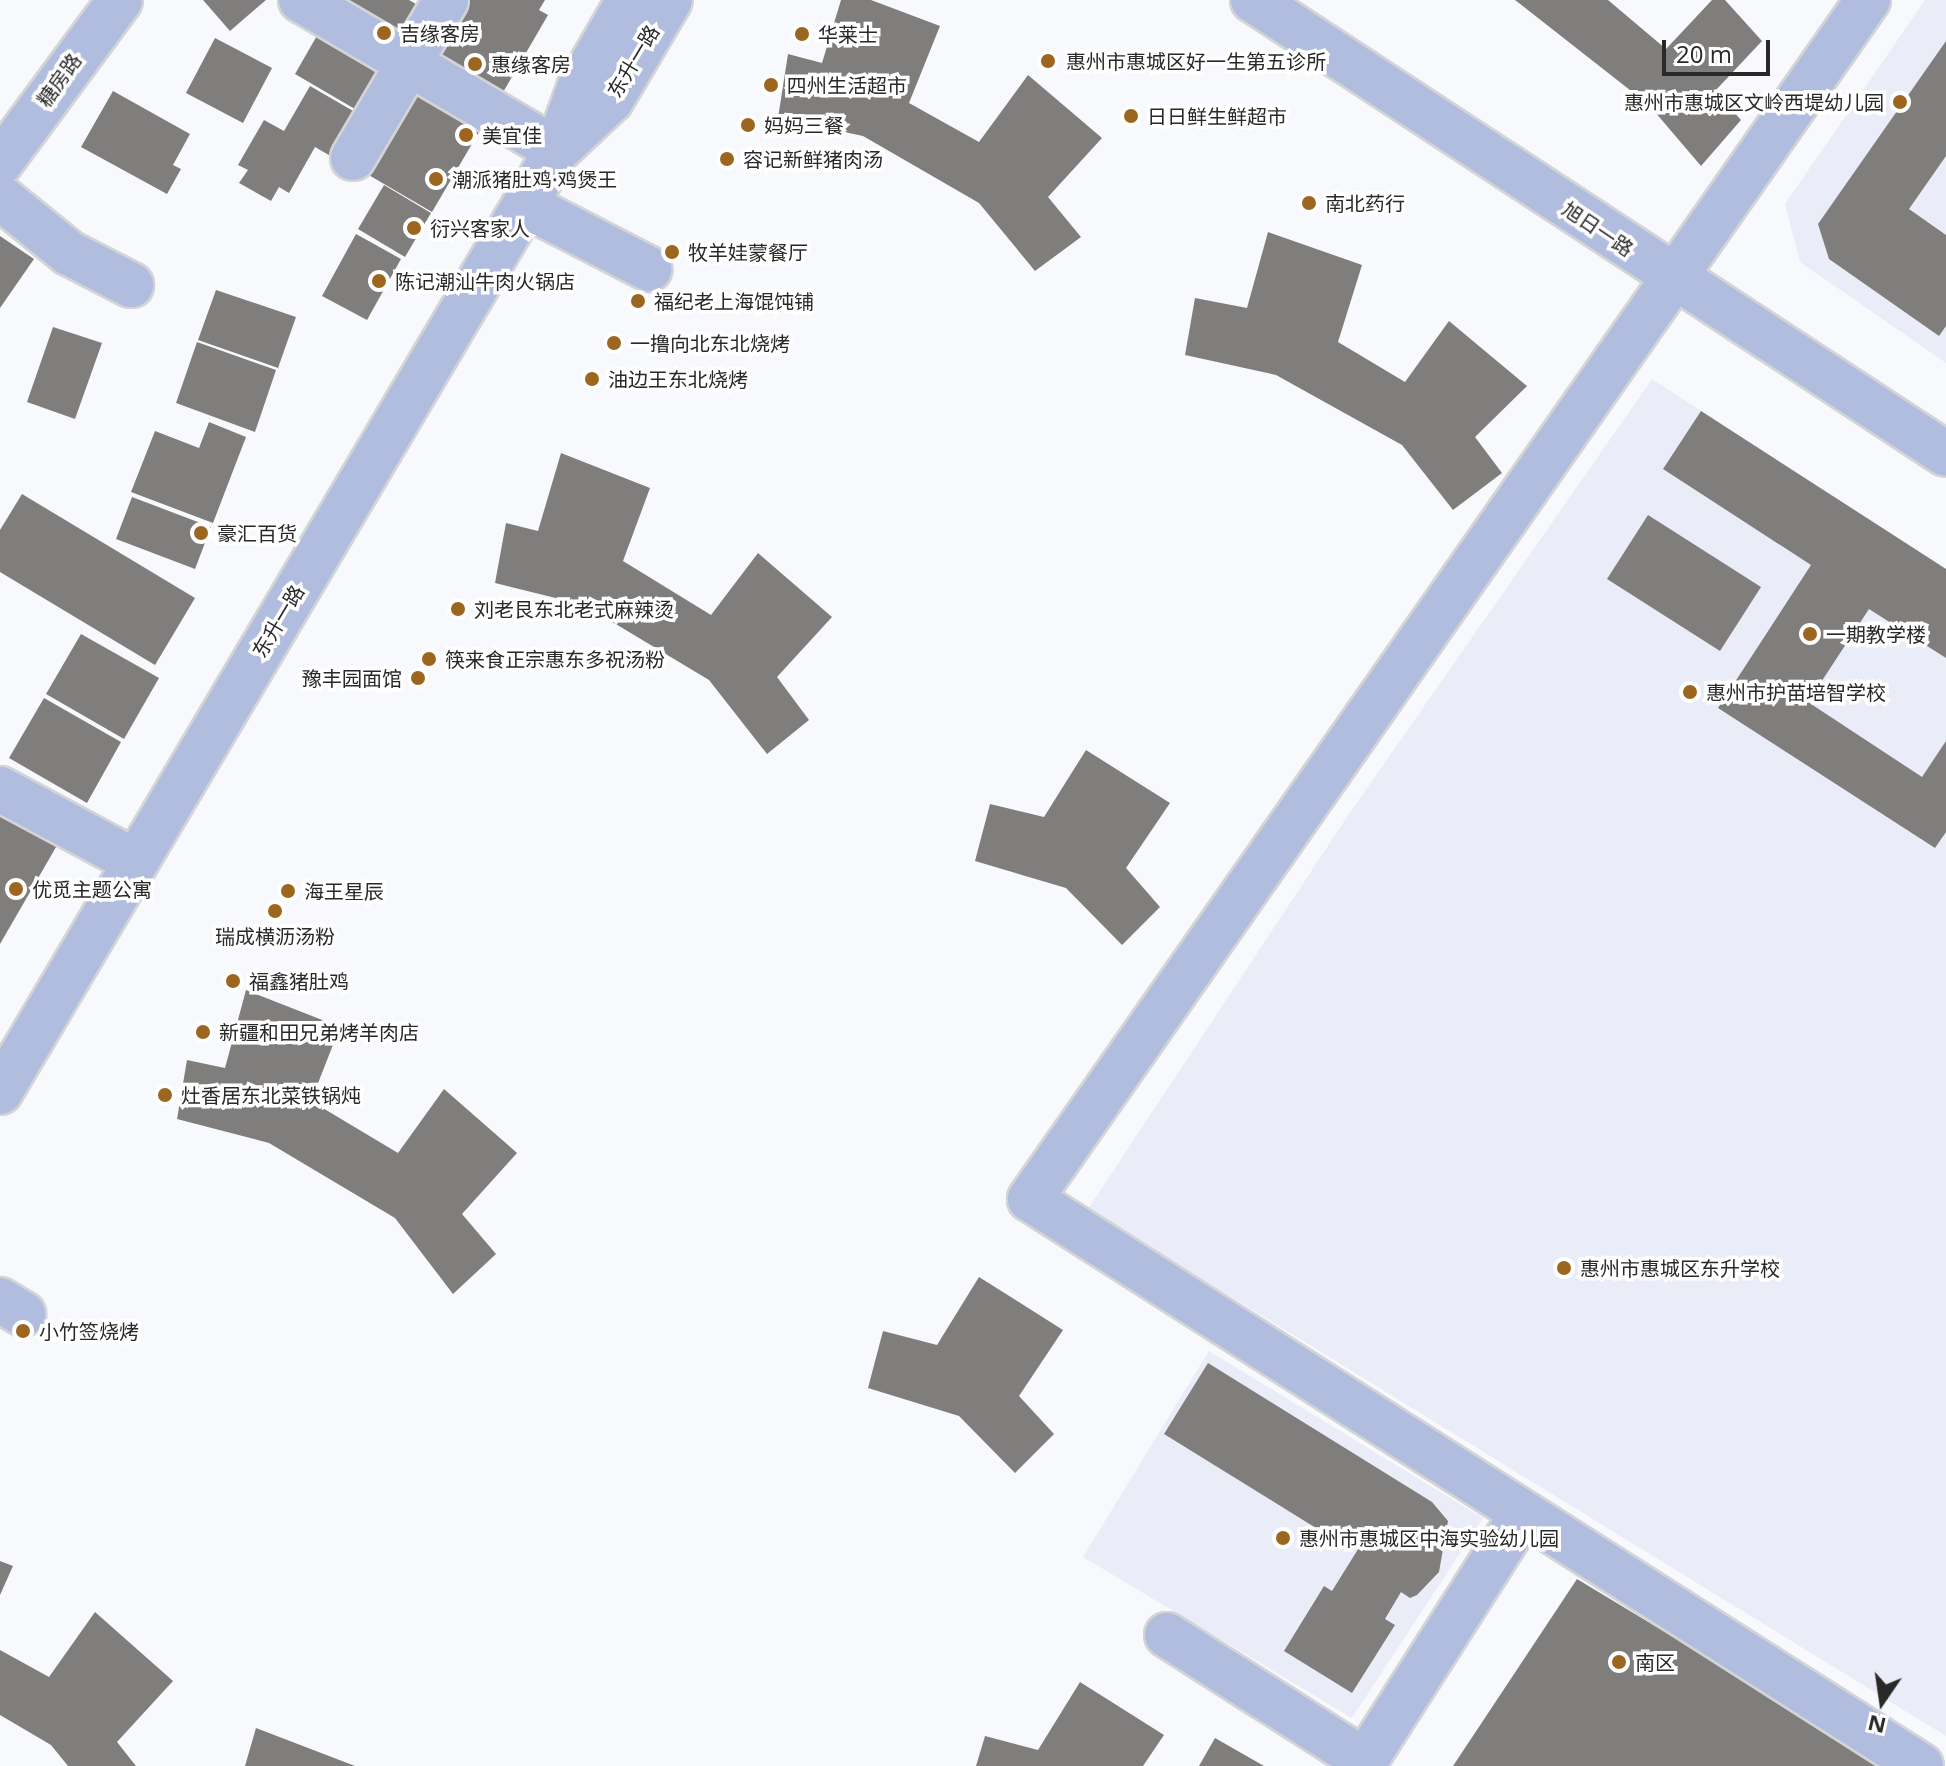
<!DOCTYPE html>
<meta charset="utf-8">
<style>
body{margin:0}
#map{position:relative;width:1946px;height:1766px;overflow:hidden;background:#f8f9fc;font-family:"Open Sans","Noto Sans SC",sans-serif}
div>[style]{position:absolute}
[style*='--x']{left:calc(var(--x)*1px);top:calc(var(--y)*1px);width:calc(var(--w)*1px);rotate:calc(var(--a)*1deg)}
.built>*{inset:0;background:#eaedf8}
.building>*{inset:0;background:#807e7c}
.roads{filter:drop-shadow(2px 0 #d3d4d6) drop-shadow(-2px 0 #d3d4d6) drop-shadow(0 2px #d3d4d6) drop-shadow(0 -2px #d3d4d6)}
.minor>*{height:44px;margin:-22px;padding:0 22px;transform-origin:22px;border-radius:22px;background:#b1bddf}
.dots>*{width:22px;height:22px;translate:-50% -50%;box-sizing:border-box;border:4px solid #fff;border-radius:50%}
span{translate:-50% -50%;white-space:nowrap;text-align:center;line-height:1.15;-webkit-text-stroke:7px #fff;paint-order:stroke}
.poi-label{font-size:20px;color:#29292a}
.left{translate:0 -50%;text-align:left}
.right{translate:-100% -50%;text-align:right}
.street-label{font-size:20px;color:#29292a}
.north{position:absolute;left:1842px;top:1662px;width:80px;height:80px;-webkit-text-stroke:6px #fff;paint-order:stroke;rotate:193deg;font-size:22px;font-weight:700;line-height:32px;text-align:center;color:#29292a}
.north::after{content:'';display:block;margin:auto;width:28px;height:36px;background:#29292a;clip-path:polygon(50% 0,100% 100%,50% 72%,0 100%)}
.scale{position:absolute;left:1662px;top:40px;width:108px;height:36px;box-sizing:border-box;border:4px solid #29292a;border-top:0;padding-left:10px;font-size:24px;line-height:28px;white-space:nowrap;color:#29292a;-webkit-text-stroke:6px #fff;paint-order:stroke}
</style>
<div id="map">
<div class="built">
<i style="clip-path:polygon(1925px 0,1946px 0,1946px 363px,1800px 262px,1785px 204px)"></i>
<i style="clip-path:polygon(1652px 379px,1946px 569px,1946px 1736px,1088px 1209px,1349px 814px)"></i>
<i style="clip-path:polygon(1209px 1351px,1483px 1518px,1352px 1718px,1083px 1557px)"></i>
</div>
<div class="building">
<i style="clip-path:polygon(203px 0,266px 0,230px 31px)"></i>
<i style="clip-path:polygon(337px 0,409px 0,421px 7px,395px 52px)"></i>
<i style="clip-path:polygon(469px 0,545px 0,539px 10px,548px 15px,495px 106px,429px 68px)"></i>
<i style="clip-path:polygon(841px 0,871px 0,940px 26px,909px 103px,979px 142px,1028px 75px,1102px 138px,1048px 197px,1081px 237px,1035px 271px,979px 203px,863px 136px,778px 118px,788px 54px,822px 63px)"></i>
<i style="clip-path:polygon(1515px 0,1608px 0,1666px 49px,1712px 0,1725px 0,1762px 41px,1715px 91px,1741px 120px,1701px 166px,1649px 105px)"></i>
<i style="clip-path:polygon(322px 27px,387px 65px,360px 112px,295px 74px)"></i>
<i style="clip-path:polygon(215px 38px,272px 68px,243px 123px,186px 93px)"></i>
<i style="clip-path:polygon(1946px 41px,1946px 156px,1909px 209px,1946px 235px,1946px 326px,1939px 336px,1829px 259px,1818px 224px)"></i>
<i style="clip-path:polygon(420px 82px,486px 120px,432px 212px,367px 174px)"></i>
<i style="clip-path:polygon(310px 86px,360px 115px,334px 158px,315px 147px,289px 193px,279px 187px,271px 201px,239px 183px,248px 170px,238px 165px,264px 120px,284px 131px)"></i>
<i style="clip-path:polygon(113px 91px,190px 134px,173px 165px,181px 169px,167px 194px,81px 147px)"></i>
<i style="clip-path:polygon(384px 185px,431px 213px,405px 257px,358px 229px)"></i>
<i style="clip-path:polygon(1268px 232px,1362px 265px,1338px 342px,1405px 382px,1449px 321px,1527px 386px,1475px 437px,1502px 473px,1453px 510px,1402px 445px,1276px 375px,1185px 355px,1195px 298px,1247px 308px)"></i>
<i style="clip-path:polygon(356px 234px,401px 259px,367px 320px,322px 296px)"></i>
<i style="clip-path:polygon(0 236px,34px 259px,0 308px)"></i>
<i style="clip-path:polygon(216px 290px,296px 317px,278px 368px,198px 340px)"></i>
<i style="clip-path:polygon(53px 327px,102px 343px,75px 419px,27px 402px)"></i>
<i style="clip-path:polygon(197px 342px,276px 370px,255px 432px,176px 403px)"></i>
<i style="clip-path:polygon(1701px 411px,1946px 569px,1946px 658px,1869px 609px,1808px 702px,1922px 777px,1946px 741px,1946px 832px,1935px 848px,1718px 708px,1811px 565px,1663px 469px)"></i>
<i style="clip-path:polygon(209px 422px,246px 437px,213px 523px,131px 492px,155px 431px,199px 448px)"></i>
<i style="clip-path:polygon(561px 453px,650px 488px,623px 561px,711px 615px,758px 553px,832px 617px,777px 677px,809px 720px,767px 754px,709px 680px,584px 605px,495px 583px,506px 523px,538px 531px)"></i>
<i style="clip-path:polygon(22px 494px,195px 598px,155px 665px,0 572px,0 530px)"></i>
<i style="clip-path:polygon(132px 497px,211px 527px,195px 569px,116px 539px)"></i>
<i style="clip-path:polygon(1648px 515px,1761px 587px,1720px 651px,1607px 579px)"></i>
<i style="clip-path:polygon(81px 634px,159px 678px,124px 739px,46px 694px)"></i>
<i style="clip-path:polygon(44px 698px,121px 742px,87px 803px,9px 758px)"></i>
<i style="clip-path:polygon(1086px 750px,1170px 803px,1126px 868px,1160px 907px,1122px 945px,1066px 888px,975px 861px,990px 804px,1044px 817px)"></i>
<i style="clip-path:polygon(0 799px,63px 835px,0 944px)"></i>
<i style="clip-path:polygon(246px 990px,340px 1027px,311px 1101px,398px 1153px,444px 1089px,517px 1153px,462px 1214px,496px 1254px,453px 1294px,395px 1218px,269px 1143px,177px 1119px,187px 1060px,225px 1068px)"></i>
<i style="clip-path:polygon(979px 1277px,1063px 1330px,1019px 1396px,1054px 1434px,1015px 1473px,959px 1416px,868px 1388px,883px 1331px,937px 1345px)"></i>
<i style="clip-path:polygon(1208px 1363px,1432px 1502px,1448px 1521px,1439px 1572px,1417px 1595px,1410px 1598px,1401px 1592px,1385px 1619px,1395px 1625px,1352px 1693px,1284px 1651px,1324px 1586px,1332px 1591px,1360px 1546px,1328px 1527px,1324px 1533px,1164px 1434px)"></i>
<i style="clip-path:polygon(0 1561px,13px 1566px,0 1595px)"></i>
<i style="clip-path:polygon(1577px 1579px,1887px 1766px,1453px 1766px)"></i>
<i style="clip-path:polygon(95px 1612px,173px 1681px,117px 1742px,136px 1766px,68px 1766px,51px 1745px,0 1715px,0 1650px,49px 1677px)"></i>
<i style="clip-path:polygon(1080px 1682px,1164px 1735px,1143px 1766px,976px 1766px,985px 1736px,1038px 1750px)"></i>
<i style="clip-path:polygon(256px 1728px,355px 1766px,245px 1766px)"></i>
<i style="clip-path:polygon(1215px 1738px,1264px 1766px,1199px 1766px)"></i>
</div>
<div class="roads">
<div class="minor">
<i style="--x:301;--y:0;--w:297;--a:30.4"></i>
<i style="--x:1253;--y:0;--w:828;--a:33.23"></i>
<i style="--x:1868;--y:0;--w:1463;--a:124.95"></i>
<i style="--x:1030;--y:1199;--w:1056;--a:32.47"></i>
<i style="--x:562;--y:146;--w:67;--a:-43.2"></i>
<i style="--x:611;--y:100;--w:116;--a:-59.5"></i>
<i style="--x:353;--y:158;--w:183;--a:-59.5"></i>
<i style="--x:0;--y:163;--w:202;--a:-53.6"></i>
<i style="--x:0;--y:197;--w:89;--a:39.1"></i>
<i style="--x:69;--y:253;--w:70;--a:27.3"></i>
<i style="--x:525;--y:205;--w:140;--a:27.3"></i>
<i style="--x:0;--y:789;--w:154;--a:28.2"></i>
<i style="--x:0;--y:1092;--w:1094;--a:-59.4"></i>
<i style="--x:557;--y:150;--w:71;--a:-70.3"></i>
<i style="--x:581;--y:83;--w:96;--a:-60"></i>
<i style="--x:0;--y:1300;--w:27;--a:31"></i>
<i style="--x:1167;--y:1635;--w:235;--a:32.5"></i>
<i style="--x:1365;--y:1761;--w:294;--a:-57.5"></i>
</div>
</div>
<div class="dots">
<i style="left:384px;top:33px;background:#9c661f"></i>
<i style="left:802px;top:34px;background:#9c661f"></i>
<i style="left:1048px;top:61px;background:#9c661f"></i>
<i style="left:475px;top:64px;background:#9c661f"></i>
<i style="left:771px;top:85px;background:#9c661f"></i>
<i style="left:1900px;top:102px;background:#9c661f"></i>
<i style="left:1131px;top:116px;background:#9c661f"></i>
<i style="left:748px;top:125px;background:#9c661f"></i>
<i style="left:466px;top:135px;background:#9c661f"></i>
<i style="left:727px;top:159px;background:#9c661f"></i>
<i style="left:436px;top:179px;background:#9c661f"></i>
<i style="left:1309px;top:203px;background:#9c661f"></i>
<i style="left:414px;top:228px;background:#9c661f"></i>
<i style="left:672px;top:252px;background:#9c661f"></i>
<i style="left:379px;top:281px;background:#9c661f"></i>
<i style="left:638px;top:301px;background:#9c661f"></i>
<i style="left:614px;top:343px;background:#9c661f"></i>
<i style="left:592px;top:379px;background:#9c661f"></i>
<i style="left:201px;top:533px;background:#9c661f"></i>
<i style="left:458px;top:609px;background:#9c661f"></i>
<i style="left:1810px;top:634px;background:#9c661f"></i>
<i style="left:429px;top:659px;background:#9c661f"></i>
<i style="left:418px;top:678px;background:#9c661f"></i>
<i style="left:1690px;top:692px;background:#9c661f"></i>
<i style="left:16px;top:889px;background:#9c661f"></i>
<i style="left:288px;top:891px;background:#9c661f"></i>
<i style="left:275px;top:911px;background:#9c661f"></i>
<i style="left:233px;top:981px;background:#9c661f"></i>
<i style="left:203px;top:1032px;background:#9c661f"></i>
<i style="left:165px;top:1095px;background:#9c661f"></i>
<i style="left:1564px;top:1268px;background:#9c661f"></i>
<i style="left:23px;top:1331px;background:#9c661f"></i>
<i style="left:1283px;top:1538px;background:#9c661f"></i>
<i style="left:1619px;top:1662px;background:#9c661f"></i>
</div>
<div class="poi-label">
<span class="left" style="left:400px;top:33px">吉缘客房</span>
<span class="left" style="left:818px;top:34px">华莱士</span>
<span class="left" style="left:1066px;top:61px">惠州市惠城区好一生第五诊所</span>
<span class="left" style="left:491px;top:64px">惠缘客房</span>
<span class="left" style="left:787px;top:85px">四州生活超市</span>
<span class="right" style="left:1884px;top:102px">惠州市惠城区文岭西堤幼儿园</span>
<span class="left" style="left:1147px;top:116px">日日鲜生鲜超市</span>
<span class="left" style="left:764px;top:125px">妈妈三餐</span>
<span class="left" style="left:482px;top:135px">美宜佳</span>
<span class="left" style="left:743px;top:159px">容记新鲜猪肉汤</span>
<span class="left" style="left:452px;top:179px">潮派猪肚鸡·鸡煲王</span>
<span class="left" style="left:1325px;top:203px">南北药行</span>
<span class="left" style="left:430px;top:228px">衍兴客家人</span>
<span class="left" style="left:688px;top:252px">牧羊娃蒙餐厅</span>
<span class="left" style="left:395px;top:281px">陈记潮汕牛肉火锅店</span>
<span class="left" style="left:654px;top:301px">福纪老上海馄饨铺</span>
<span class="left" style="left:630px;top:343px">一撸向北东北烧烤</span>
<span class="left" style="left:608px;top:379px">油边王东北烧烤</span>
<span class="left" style="left:217px;top:533px">豪汇百货</span>
<span class="left" style="left:474px;top:609px">刘老艮东北老式麻辣烫</span>
<span class="left" style="left:1826px;top:634px">一期教学楼</span>
<span class="left" style="left:445px;top:659px">筷来食正宗惠东多祝汤粉</span>
<span class="right" style="left:402px;top:678px">豫丰园面馆</span>
<span class="left" style="left:1706px;top:692px">惠州市护苗培智学校</span>
<span class="left" style="left:32px;top:889px">优觅主题公寓</span>
<span class="left" style="left:304px;top:891px">海王星辰</span>
<span style="left:275px;top:936px">瑞成横沥汤粉</span>
<span class="left" style="left:249px;top:981px">福鑫猪肚鸡</span>
<span class="left" style="left:219px;top:1032px">新疆和田兄弟烤羊肉店</span>
<span class="left" style="left:181px;top:1095px">灶香居东北菜铁锅炖</span>
<span class="left" style="left:1580px;top:1268px">惠州市惠城区东升学校</span>
<span class="left" style="left:39px;top:1331px">小竹签烧烤</span>
<span class="left" style="left:1299px;top:1538px">惠州市惠城区中海实验幼儿园</span>
<span class="left" style="left:1635px;top:1662px">南区</span>
</div>
<div class="street-label">
<span style="left:633px;top:61px;rotate:-59deg">东升一路</span>
<span style="left:59px;top:80px;rotate:-54deg">糖房路</span>
<span style="left:1598px;top:229px;rotate:34deg">旭日一路</span>
<span style="left:278px;top:621px;rotate:-59deg">东升一路</span>
</div>
<div class="north">N</div>
<div class="scale">20 m</div>
</div>
